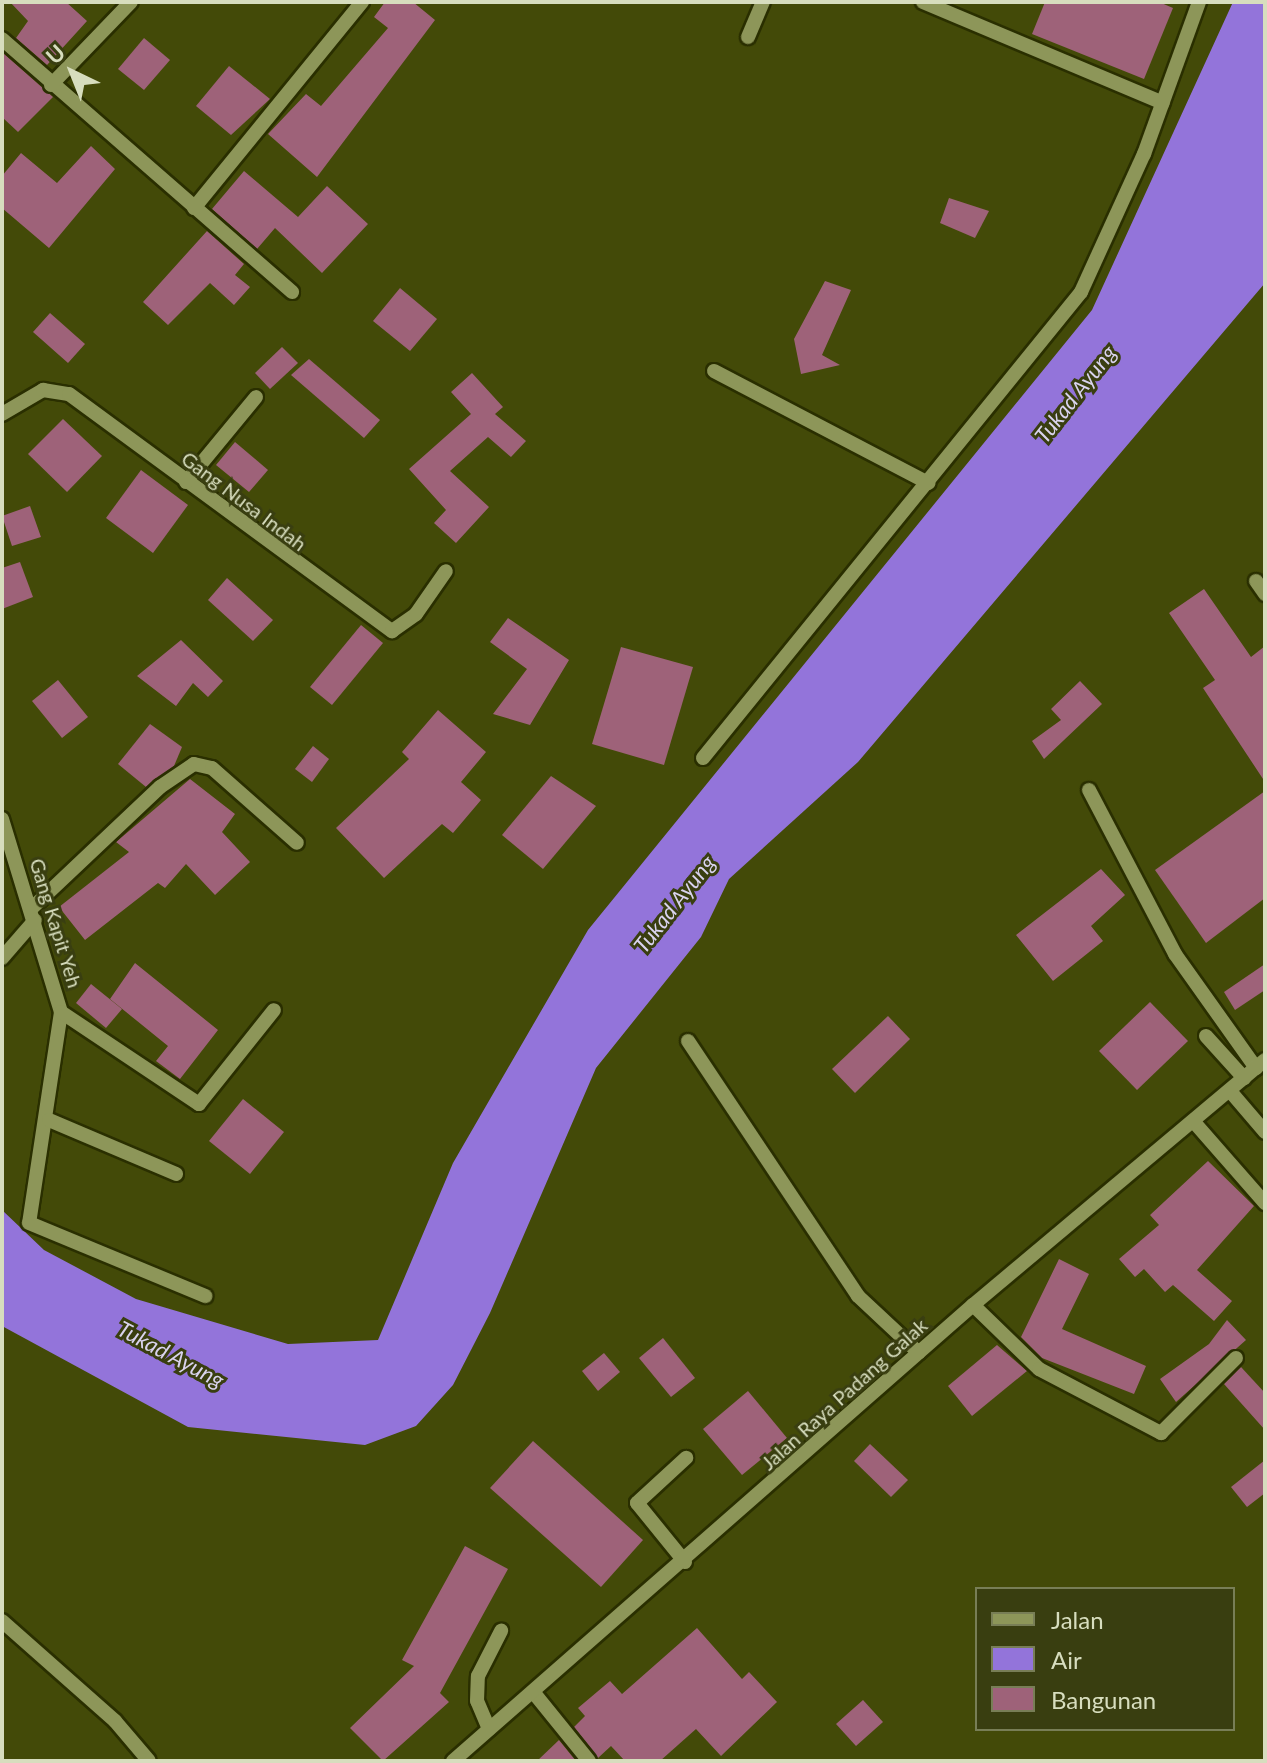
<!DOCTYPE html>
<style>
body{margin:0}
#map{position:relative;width:1267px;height:1763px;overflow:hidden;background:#434a08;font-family:Lato,sans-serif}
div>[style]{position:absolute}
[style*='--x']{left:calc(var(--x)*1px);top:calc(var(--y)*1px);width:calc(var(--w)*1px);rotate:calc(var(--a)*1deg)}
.water>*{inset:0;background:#9374da}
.building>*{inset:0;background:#9e6279}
.roads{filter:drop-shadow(2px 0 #2a2f00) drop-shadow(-2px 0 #2a2f00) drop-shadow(0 2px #2a2f00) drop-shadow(0 -2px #2a2f00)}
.minor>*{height:14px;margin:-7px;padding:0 7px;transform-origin:7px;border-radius:7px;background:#8d9659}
span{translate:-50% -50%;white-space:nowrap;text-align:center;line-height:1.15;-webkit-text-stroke:6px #393e10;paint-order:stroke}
.street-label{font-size:20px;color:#d7ddbe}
.water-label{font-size:22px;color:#d9d3ee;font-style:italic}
.frame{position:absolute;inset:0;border:4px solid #d7ddbe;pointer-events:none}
.legend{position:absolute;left:975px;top:1587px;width:260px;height:144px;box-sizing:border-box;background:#393e10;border:2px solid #787e56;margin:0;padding:10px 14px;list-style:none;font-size:24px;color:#d7ddbe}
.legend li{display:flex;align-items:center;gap:16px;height:40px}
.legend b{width:40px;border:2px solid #787e56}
.north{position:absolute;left:32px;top:32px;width:80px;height:80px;-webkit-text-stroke:6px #393e10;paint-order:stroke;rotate:317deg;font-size:22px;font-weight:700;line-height:32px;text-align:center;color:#d7ddbe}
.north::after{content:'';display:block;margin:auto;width:28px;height:36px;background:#d7ddbe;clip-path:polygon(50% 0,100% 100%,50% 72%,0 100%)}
</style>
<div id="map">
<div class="water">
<i style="clip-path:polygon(1233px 2px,1265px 2px,1265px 283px,858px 762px,729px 879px,701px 937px,596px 1068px,490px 1313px,453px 1385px,416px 1426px,365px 1445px,188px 1427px,2px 1326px,2px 1210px,44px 1250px,136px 1299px,288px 1344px,378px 1340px,453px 1163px,588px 930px,1092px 310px)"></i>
</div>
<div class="building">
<i style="clip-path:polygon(10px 2px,66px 2px,87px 21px,47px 65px,16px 38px,28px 21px)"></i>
<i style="clip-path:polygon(385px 2px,413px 2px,435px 20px,317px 177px,268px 134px,306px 94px,321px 106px,388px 28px,374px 17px)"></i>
<i style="clip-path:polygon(1045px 2px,1159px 2px,1173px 8px,1144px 79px,1032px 34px)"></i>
<i style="clip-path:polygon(144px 38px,170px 60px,144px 90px,118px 69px)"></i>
<i style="clip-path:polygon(2px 52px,53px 97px,18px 132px,2px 117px)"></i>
<i style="clip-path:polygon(229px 66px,270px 99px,231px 135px,196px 106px)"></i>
<i style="clip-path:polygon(91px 146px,115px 169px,49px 248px,2px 208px,2px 176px,21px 153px,57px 183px)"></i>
<i style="clip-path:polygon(244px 171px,298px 217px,327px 186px,368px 224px,322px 273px,275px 228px,257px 249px,212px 209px)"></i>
<i style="clip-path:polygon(949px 198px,989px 211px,975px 238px,940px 223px)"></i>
<i style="clip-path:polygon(207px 231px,244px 264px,235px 275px,250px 287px,234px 305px,210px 283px,168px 325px,143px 302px)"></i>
<i style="clip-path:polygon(825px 281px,851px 290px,822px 355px,840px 365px,801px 374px,794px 339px)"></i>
<i style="clip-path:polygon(400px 288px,437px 319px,410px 351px,373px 321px)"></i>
<i style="clip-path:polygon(50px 313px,85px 344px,68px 363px,33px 332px)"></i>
<i style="clip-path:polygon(282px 347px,298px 363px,270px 389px,255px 373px)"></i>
<i style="clip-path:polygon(309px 359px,380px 420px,364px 438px,291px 375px)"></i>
<i style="clip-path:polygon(472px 373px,503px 407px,495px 414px,526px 441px,511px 457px,488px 437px,450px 471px,489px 507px,456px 543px,434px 523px,446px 510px,409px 469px,471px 414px,451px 392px)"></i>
<i style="clip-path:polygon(63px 419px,102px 456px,67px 492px,28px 454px)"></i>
<i style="clip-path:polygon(235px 442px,268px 470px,249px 492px,216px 465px)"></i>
<i style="clip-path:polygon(141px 470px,188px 505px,153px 553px,106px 518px)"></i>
<i style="clip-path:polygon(30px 506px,41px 537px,12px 546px,2px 516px)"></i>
<i style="clip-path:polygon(20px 562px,33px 597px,2px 609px,2px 568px)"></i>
<i style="clip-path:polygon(227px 578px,273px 620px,253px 641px,208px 600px)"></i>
<i style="clip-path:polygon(1204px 589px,1251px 657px,1265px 646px,1265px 782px,1203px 688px,1215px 680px,1169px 613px)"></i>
<i style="clip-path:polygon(508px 618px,569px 660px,530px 725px,493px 714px,527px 669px,490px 642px)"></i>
<i style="clip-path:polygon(361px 625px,383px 643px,332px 705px,310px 687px)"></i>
<i style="clip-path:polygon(181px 640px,223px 681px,208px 697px,193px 683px,176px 706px,137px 676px)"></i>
<i style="clip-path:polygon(621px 647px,693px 667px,664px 765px,592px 744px)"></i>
<i style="clip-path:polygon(58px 680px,88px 717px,62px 738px,32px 701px)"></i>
<i style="clip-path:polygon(1080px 681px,1102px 704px,1044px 759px,1032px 741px,1061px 720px,1051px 709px)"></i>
<i style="clip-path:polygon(438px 710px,486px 752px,461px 782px,481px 800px,453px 833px,442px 824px,384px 878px,336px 828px,409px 759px,402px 752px)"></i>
<i style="clip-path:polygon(150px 724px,182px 747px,174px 766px,146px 787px,118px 764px)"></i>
<i style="clip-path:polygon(313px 746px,329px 759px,312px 782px,295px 769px)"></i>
<i style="clip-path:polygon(551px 776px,596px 806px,543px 869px,502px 835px)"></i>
<i style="clip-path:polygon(190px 779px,235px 814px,222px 832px,250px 862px,215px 895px,186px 864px,165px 888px,158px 883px,85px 940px,59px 907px,129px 852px,116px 842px)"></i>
<i style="clip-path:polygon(1265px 791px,1265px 898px,1206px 943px,1155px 870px)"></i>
<i style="clip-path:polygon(1101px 869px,1125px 895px,1091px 926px,1103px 941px,1053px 981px,1016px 935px)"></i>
<i style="clip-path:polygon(135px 963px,218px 1030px,180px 1079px,156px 1061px,168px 1046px,110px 999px)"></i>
<i style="clip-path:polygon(1265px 964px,1265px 990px,1235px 1010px,1224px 992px)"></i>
<i style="clip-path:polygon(91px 984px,122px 1009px,106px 1028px,76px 1003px)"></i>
<i style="clip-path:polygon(1150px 1002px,1188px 1041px,1137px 1090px,1099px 1051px)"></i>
<i style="clip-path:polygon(888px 1016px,910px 1039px,855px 1093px,832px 1069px)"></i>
<i style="clip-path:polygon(243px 1099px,284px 1132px,250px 1174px,209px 1141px)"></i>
<i style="clip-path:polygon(1208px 1161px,1254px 1206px,1197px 1270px,1232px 1301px,1214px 1321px,1173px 1285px,1165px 1292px,1144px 1269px,1135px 1277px,1119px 1259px,1159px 1225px,1150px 1215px)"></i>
<i style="clip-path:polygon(1059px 1259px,1089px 1274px,1062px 1329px,1146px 1366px,1134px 1394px,1042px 1358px,1021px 1337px)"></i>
<i style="clip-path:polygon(1227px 1320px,1246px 1340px,1176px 1402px,1160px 1379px,1209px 1344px)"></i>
<i style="clip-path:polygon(663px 1338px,695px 1378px,671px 1397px,639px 1358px)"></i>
<i style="clip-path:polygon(997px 1345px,1027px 1371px,972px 1416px,948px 1386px)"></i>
<i style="clip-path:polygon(604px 1353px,620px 1372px,598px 1391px,582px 1371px)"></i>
<i style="clip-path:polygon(1241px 1367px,1265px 1393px,1265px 1430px,1224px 1384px)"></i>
<i style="clip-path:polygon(748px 1391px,787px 1438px,742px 1475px,703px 1429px)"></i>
<i style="clip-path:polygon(533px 1441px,643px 1540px,601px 1587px,490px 1488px)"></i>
<i style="clip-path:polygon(870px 1444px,908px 1480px,891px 1497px,854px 1461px)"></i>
<i style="clip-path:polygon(1265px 1460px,1265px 1493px,1247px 1507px,1231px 1487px)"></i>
<i style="clip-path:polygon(465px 1546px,508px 1569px,440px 1693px,449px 1702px,383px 1761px,350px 1728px,414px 1666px,402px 1660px)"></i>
<i style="clip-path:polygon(697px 1628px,742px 1679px,749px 1672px,777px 1702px,721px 1756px,696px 1729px,660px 1761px,625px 1761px,611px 1746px,598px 1758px,574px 1727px,585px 1716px,578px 1708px,610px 1681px,622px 1694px)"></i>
<i style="clip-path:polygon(863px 1700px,883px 1722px,856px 1746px,836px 1724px)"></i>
<i style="clip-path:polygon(559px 1740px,576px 1761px,537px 1761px)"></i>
</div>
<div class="roads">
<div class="minor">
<i style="--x:923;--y:2;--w:260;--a:22.8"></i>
<i style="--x:748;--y:37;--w:38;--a:-67"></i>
<i style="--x:2;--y:39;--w:385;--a:41.1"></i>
<i style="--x:51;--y:85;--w:115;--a:-46.1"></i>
<i style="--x:194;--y:208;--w:266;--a:-50.8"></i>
<i style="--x:714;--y:371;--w:242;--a:27.6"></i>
<i style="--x:2;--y:414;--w:48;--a:-30.3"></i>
<i style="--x:43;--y:390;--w:26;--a:9"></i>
<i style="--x:69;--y:394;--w:401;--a:36.3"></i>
<i style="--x:392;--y:631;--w:29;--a:-35"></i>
<i style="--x:416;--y:614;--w:52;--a:-55.1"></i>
<i style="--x:186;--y:482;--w:110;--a:-50.5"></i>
<i style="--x:1256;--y:581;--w:16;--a:55"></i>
<i style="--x:703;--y:758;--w:600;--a:-50.95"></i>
<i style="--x:1081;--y:292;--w:152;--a:-65.5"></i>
<i style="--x:1144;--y:154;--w:162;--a:-70.1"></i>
<i style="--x:1089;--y:790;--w:185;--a:62.3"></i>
<i style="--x:1175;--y:954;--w:140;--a:54.6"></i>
<i style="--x:2;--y:819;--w:202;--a:73"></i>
<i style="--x:61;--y:1012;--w:213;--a:98.6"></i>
<i style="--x:29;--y:1223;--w:191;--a:22.5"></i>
<i style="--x:32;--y:908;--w:176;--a:-43.4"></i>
<i style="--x:160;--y:787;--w:41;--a:-34.1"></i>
<i style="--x:194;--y:764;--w:18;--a:13"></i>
<i style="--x:212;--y:768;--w:113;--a:41.4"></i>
<i style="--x:2;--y:958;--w:50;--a:-49"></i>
<i style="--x:61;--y:1012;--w:166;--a:33.7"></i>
<i style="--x:199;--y:1104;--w:120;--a:-51.4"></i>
<i style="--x:1206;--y:1036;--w:57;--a:47.9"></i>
<i style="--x:688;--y:1041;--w:306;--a:56.3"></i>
<i style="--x:858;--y:1296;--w:83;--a:43.1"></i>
<i style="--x:1230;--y:1091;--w:54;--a:49.5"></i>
<i style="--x:49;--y:1120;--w:138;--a:23"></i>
<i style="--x:1194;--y:1122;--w:108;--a:48.8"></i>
<i style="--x:973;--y:1305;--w:92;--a:44.1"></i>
<i style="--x:1039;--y:1369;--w:138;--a:27.7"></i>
<i style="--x:1161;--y:1433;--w:106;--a:-45"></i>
<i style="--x:685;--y:1562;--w:76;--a:-129.1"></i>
<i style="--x:637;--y:1503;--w:67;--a:-42.6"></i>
<i style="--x:2;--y:1621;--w:151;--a:41.5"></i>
<i style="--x:115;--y:1721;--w:52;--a:49.6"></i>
<i style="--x:534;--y:1693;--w:87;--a:51"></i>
<i style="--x:489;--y:1729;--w:30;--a:-113"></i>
<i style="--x:477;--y:1701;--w:25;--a:-88"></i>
<i style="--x:478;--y:1676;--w:51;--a:-62.9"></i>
<i style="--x:453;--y:1761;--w:692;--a:-41.25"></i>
<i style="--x:973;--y:1305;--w:381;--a:-40"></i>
</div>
</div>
<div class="street-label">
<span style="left:244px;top:501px;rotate:37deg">Gang Nusa Indah</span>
<span style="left:56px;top:923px;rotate:73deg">Gang Kapit Yeh</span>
<span style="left:844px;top:1394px;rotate:-42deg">Jalan Raya Padang Galak</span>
</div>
<div class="water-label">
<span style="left:1075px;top:394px;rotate:-52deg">Tukad Ayung</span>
<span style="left:674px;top:904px;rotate:-52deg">Tukad Ayung</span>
<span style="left:171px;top:1354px;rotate:28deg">Tukad Ayung</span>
</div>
<div class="frame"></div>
<ul class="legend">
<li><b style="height:10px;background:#8d9659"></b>Jalan</li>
<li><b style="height:22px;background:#9374da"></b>Air</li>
<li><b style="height:22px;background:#9e6279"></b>Bangunan</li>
</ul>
<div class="north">U</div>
</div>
